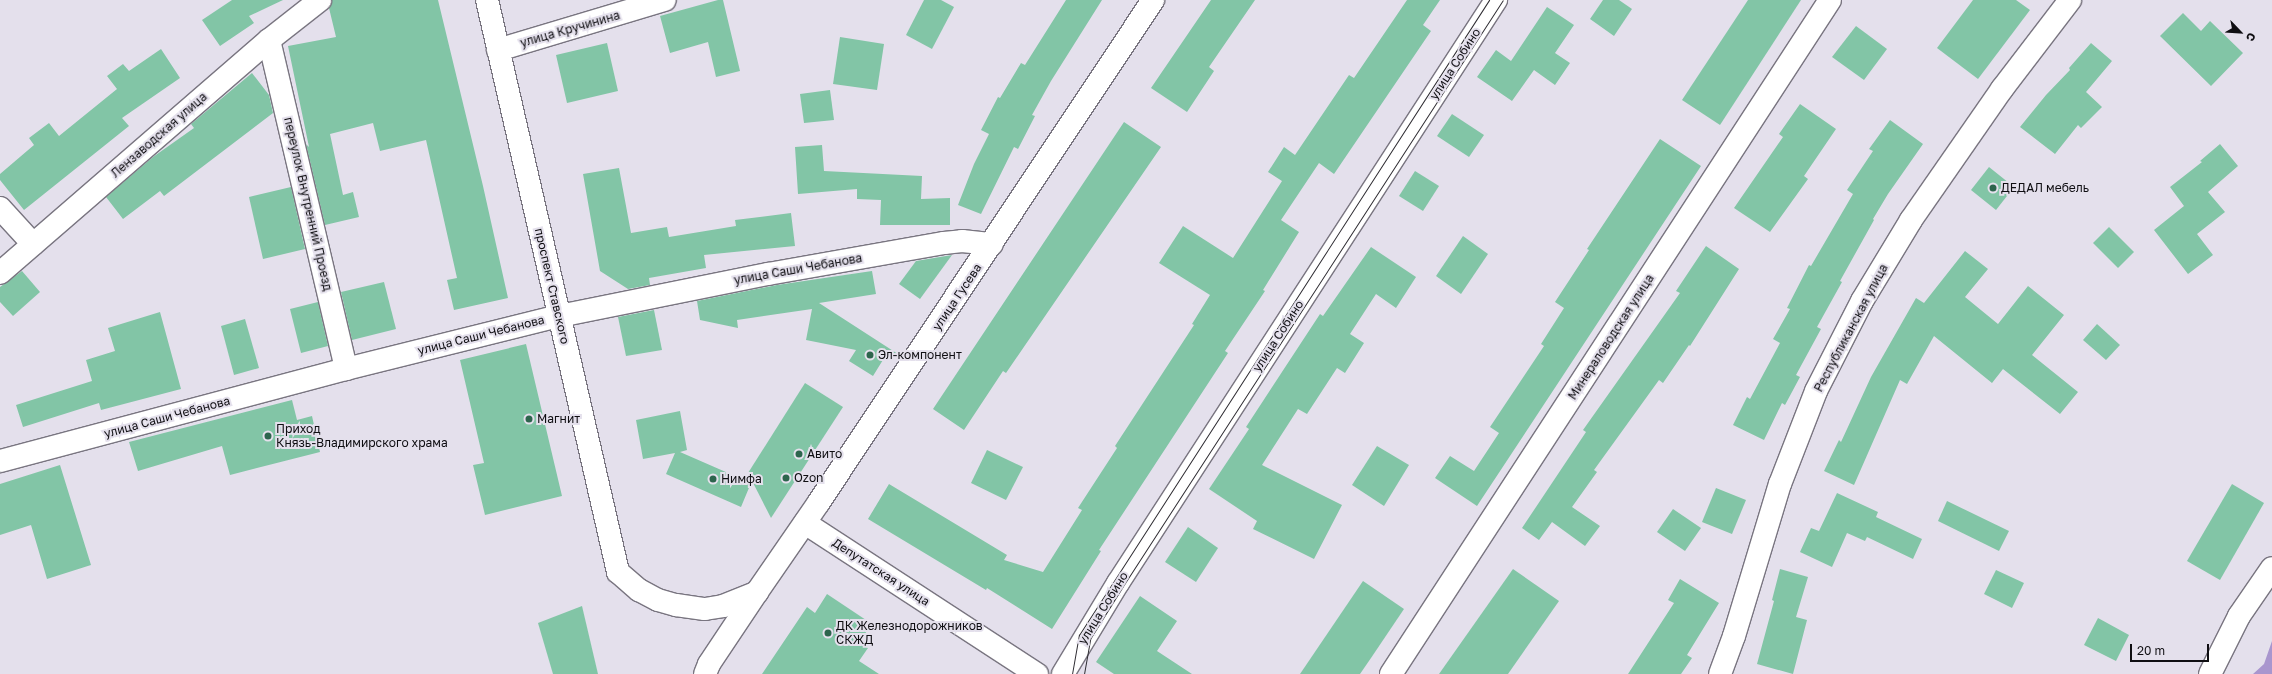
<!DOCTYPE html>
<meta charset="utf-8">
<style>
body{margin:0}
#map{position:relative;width:2272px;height:674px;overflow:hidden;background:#e4e0ec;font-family:"Golos Text",sans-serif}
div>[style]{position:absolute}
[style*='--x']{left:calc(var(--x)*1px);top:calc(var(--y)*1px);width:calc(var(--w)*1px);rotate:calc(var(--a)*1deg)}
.water>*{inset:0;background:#a996ce}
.building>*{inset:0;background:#82c5a6}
.roads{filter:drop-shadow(1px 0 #797580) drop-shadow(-1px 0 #797580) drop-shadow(0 1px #797580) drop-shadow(0 -1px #797580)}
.minor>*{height:22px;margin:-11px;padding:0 11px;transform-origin:11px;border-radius:11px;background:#fff}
.tertiary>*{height:22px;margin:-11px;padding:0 11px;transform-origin:11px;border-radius:11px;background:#fff}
.tram>*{height:1px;margin:-0.5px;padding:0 0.5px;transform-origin:0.5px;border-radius:0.5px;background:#2f2d33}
.dots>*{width:11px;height:11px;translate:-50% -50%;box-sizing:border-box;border:2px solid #e4e0ec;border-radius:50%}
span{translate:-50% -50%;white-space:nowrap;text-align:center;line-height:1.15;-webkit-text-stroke:4px #e4e0ec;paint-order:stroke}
.street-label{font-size:12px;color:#0f0e12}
.poi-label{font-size:12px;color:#0f0e12}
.left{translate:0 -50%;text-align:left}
.north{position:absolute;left:2220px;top:12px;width:40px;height:40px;-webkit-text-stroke:3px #e4e0ec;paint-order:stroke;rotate:115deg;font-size:11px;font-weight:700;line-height:16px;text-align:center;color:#0f0e12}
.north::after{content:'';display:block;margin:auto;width:14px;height:18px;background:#0f0e12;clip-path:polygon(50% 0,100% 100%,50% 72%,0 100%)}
.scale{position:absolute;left:2130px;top:644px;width:79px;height:18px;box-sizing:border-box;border:2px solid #0f0e12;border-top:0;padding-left:5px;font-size:12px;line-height:14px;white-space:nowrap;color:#0f0e12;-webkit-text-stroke:3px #e4e0ec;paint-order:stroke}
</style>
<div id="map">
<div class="water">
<i style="clip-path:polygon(2272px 641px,2272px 674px,2253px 674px,2264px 664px)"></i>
</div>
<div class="building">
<i style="clip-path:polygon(232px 0,283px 0,249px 16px,254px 23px,220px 46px,202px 20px)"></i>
<i style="clip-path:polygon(332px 0,438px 0,483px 186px,508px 298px,454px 310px,447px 280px,457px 278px,426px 140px,380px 151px,373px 123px,330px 134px,343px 195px,353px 192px,359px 217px,325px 225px,306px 144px,309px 147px,288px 46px,336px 37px,329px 8px)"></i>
<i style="clip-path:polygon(718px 0,723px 0,740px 71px,716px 77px,708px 42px,670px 53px,660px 16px)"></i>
<i style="clip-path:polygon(924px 0,941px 0,954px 7px,932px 49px,906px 35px)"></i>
<i style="clip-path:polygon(1066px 0,1102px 0,1051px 81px,1032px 115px,1035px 116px,1018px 149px,1014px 147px,981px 214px,958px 205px,974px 164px,989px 134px,981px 130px,998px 97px,1000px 98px,1021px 63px,1025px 65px)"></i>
<i style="clip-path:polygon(1211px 0,1255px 0,1209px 67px,1214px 71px,1187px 112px,1151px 88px)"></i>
<i style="clip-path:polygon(1407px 0,1440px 0,1423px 25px,1431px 31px,1334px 174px,1319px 163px,1281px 220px,1299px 232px,1263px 290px,1265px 291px,1225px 351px,1228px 353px,1099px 550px,1101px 551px,1052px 629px,987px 588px,986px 590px,868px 519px,889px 484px,1007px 555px,1004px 560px,1043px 572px,1082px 510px,1078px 508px,1117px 448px,1115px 446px,1194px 325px,1192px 324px,1210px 295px,1159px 263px,1183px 226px,1233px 258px,1282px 181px,1268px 172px,1284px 147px,1295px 155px,1349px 75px,1354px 78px)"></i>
<i style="clip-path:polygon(1603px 0,1619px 0,1632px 9px,1614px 36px,1590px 19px)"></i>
<i style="clip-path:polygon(1748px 0,1801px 0,1720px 125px,1682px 100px)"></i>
<i style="clip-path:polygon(1973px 0,2016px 0,2030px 10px,1978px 79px,1937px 48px)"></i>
<i style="clip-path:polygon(1547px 7px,1574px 25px,1555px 53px,1570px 63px,1555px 85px,1534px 70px,1512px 101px,1477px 77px,1496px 50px,1511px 61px)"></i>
<i style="clip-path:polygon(2183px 13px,2201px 31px,2210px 21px,2243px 53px,2211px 86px,2160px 36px)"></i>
<i style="clip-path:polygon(1856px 26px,1887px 49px,1864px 80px,1832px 57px)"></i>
<i style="clip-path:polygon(840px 37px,884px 44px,877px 90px,833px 84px)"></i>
<i style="clip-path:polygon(607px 43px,618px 91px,567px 103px,556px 55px)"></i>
<i style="clip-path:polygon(2091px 43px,2112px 61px,2086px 92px,2102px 107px,2081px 128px,2078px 125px,2055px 154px,2020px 127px,2046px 95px,2070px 70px,2069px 68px)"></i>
<i style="clip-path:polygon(161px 49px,180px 78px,122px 118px,129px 126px,24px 210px,0 180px,0 174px,34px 145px,29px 138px,49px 123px,59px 136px,117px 89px,107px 76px,123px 64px,129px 71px)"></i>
<i style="clip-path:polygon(252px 73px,269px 95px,273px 113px,164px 196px,160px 191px,123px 219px,106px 197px,153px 157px,194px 128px,191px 124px)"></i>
<i style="clip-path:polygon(830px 90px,834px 120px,804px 123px,800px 94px)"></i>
<i style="clip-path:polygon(1800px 104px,1836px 129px,1804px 176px,1808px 179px,1770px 232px,1734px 208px,1783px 137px,1779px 134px)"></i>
<i style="clip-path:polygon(1452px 114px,1484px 135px,1469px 157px,1437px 136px)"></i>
<i style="clip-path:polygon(1890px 120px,1923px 144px,1888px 194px,1873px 219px,1874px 220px,1840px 281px,1842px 282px,1817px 327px,1821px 329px,1796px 375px,1800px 377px,1785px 405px,1782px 403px,1764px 440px,1733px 425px,1747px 397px,1750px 399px,1780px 343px,1773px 339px,1790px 309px,1787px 308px,1809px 265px,1811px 266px,1853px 194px,1847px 190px,1873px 151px,1869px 149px)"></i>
<i style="clip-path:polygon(1124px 122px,1161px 147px,1006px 373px,1003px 371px,964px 430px,933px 409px)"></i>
<i style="clip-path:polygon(1660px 139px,1701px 166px,1477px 506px,1435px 478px,1450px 456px,1474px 471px,1499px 433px,1490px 427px,1544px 346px,1541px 344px,1564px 308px,1555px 302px,1589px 250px,1587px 249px)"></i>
<i style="clip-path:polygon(2220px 144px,2238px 166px,2208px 192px,2225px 212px,2197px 234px,2213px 255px,2188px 274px,2154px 230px,2184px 206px,2170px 187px,2202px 162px,2200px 161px)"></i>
<i style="clip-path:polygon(822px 145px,824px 171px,922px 176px,921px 199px,950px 198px,950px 225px,880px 225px,881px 200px,857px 199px,857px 189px,798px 194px,795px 147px)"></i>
<i style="clip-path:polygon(1989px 167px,2014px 187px,1996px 210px,1971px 190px)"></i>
<i style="clip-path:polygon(619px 168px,631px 233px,667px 227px,669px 237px,736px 226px,735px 220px,791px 213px,795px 246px,704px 255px,706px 268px,649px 278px,650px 285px,628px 289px,600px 271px,583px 174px)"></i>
<i style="clip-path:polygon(1415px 171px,1439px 186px,1423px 211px,1399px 196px)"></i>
<i style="clip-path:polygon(291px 187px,305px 249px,263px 259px,249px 197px)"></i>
<i style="clip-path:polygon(2109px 227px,2134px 252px,2118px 268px,2093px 243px)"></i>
<i style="clip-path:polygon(1463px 236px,1488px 254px,1461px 294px,1436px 276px)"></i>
<i style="clip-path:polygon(1706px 246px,1739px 269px,1690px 346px,1689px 345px,1663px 383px,1659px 380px,1594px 470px,1597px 472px,1572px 507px,1600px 526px,1585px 546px,1552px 522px,1539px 540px,1522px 528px,1586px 432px,1583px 430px,1680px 293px,1676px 291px)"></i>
<i style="clip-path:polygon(1371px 247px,1416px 277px,1396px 308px,1376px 294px,1350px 334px,1364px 343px,1345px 373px,1337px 368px,1307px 414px,1298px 409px,1262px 465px,1342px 505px,1314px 559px,1253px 529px,1257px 521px,1209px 489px,1249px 429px,1246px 427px,1320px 314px,1323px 316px)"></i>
<i style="clip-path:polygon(1965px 251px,1988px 269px,1965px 297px,1998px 324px,2028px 286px,2064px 315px,2032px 355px,2078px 392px,2060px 414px,2003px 369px,1992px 383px,1934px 336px,1907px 384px,1900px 380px,1854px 485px,1824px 471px,1839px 440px,1841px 442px,1871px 377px,1916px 298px,1924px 303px)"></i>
<i style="clip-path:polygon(952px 255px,920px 299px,899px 284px,916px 261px)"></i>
<i style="clip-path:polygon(22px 271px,40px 292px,13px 316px,0 302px,0 287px)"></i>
<i style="clip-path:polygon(872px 271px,876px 294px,819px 303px,901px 356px,900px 358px,886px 355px,873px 376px,849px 361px,856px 350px,806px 340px,812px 309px,737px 320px,738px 328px,700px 320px,697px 301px,777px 285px)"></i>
<i style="clip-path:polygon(384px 282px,396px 329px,352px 340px,341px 292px)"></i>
<i style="clip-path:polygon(318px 302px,328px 346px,301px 353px,290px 309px)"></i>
<i style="clip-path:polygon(654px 310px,662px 350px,626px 356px,618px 317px)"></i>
<i style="clip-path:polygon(160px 312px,181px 389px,101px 410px,99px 403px,23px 427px,16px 405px,92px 381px,86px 360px,115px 351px,108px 328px)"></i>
<i style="clip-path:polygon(245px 319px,259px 368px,234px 375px,221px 326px)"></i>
<i style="clip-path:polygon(2097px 324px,2120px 345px,2106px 360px,2083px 340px)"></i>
<i style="clip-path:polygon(526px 344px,562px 496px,485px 515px,473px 465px,484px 463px,460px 360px)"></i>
<i style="clip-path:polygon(805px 383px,843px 407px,771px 518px,748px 473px)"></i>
<i style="clip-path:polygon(292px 400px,297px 420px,312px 416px,320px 452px,230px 475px,222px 446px,138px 471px,129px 442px)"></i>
<i style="clip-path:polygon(680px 411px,687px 450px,680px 452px,751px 483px,741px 507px,666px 474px,675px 453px,643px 459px,636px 420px)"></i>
<i style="clip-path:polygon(1377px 446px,1409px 465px,1384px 506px,1352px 485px)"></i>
<i style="clip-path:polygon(987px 450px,1023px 467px,1006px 500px,971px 483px)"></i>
<i style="clip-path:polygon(60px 465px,91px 565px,47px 579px,31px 525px,0 535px,0 484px)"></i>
<i style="clip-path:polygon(2232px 484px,2264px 503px,2220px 580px,2187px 561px)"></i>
<i style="clip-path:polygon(1716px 488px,1746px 500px,1732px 534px,1702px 522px)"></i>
<i style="clip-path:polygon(1837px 493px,1878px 512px,1876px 517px,1922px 539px,1913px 559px,1867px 537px,1865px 541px,1847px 533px,1832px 567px,1800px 552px,1811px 528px,1819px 531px)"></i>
<i style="clip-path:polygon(1947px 501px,2009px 531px,1999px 551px,1938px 521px)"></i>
<i style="clip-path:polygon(1673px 509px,1701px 528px,1685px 551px,1657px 532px)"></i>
<i style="clip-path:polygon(1188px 527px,1218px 548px,1196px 582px,1165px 562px)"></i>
<i style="clip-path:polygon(1513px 569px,1559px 601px,1508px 674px,1439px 674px)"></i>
<i style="clip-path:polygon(1780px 569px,1808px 577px,1796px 617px,1807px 620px,1793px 674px,1757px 664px,1774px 601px,1772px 600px)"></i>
<i style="clip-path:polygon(1996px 570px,2024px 583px,2012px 608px,1984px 594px)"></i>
<i style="clip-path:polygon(1680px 579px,1719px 603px,1687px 655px,1692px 658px,1681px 674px,1628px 674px,1674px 603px,1668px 600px)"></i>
<i style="clip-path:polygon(1363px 581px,1404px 609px,1371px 658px,1360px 674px,1300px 674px)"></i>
<i style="clip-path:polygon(827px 594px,872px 624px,859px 642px,868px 648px,859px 661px,879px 674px,762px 674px,807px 607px,815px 613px)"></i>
<i style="clip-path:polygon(1140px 596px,1177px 621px,1157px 651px,1192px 674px,1114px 674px,1096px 662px)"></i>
<i style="clip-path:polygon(582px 606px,598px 674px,553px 674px,538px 623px)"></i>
<i style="clip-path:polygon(2098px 618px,2129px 635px,2116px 661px,2084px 645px)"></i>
</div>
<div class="roads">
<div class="minor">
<i style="--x:269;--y:40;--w:338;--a:76.8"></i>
<i style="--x:498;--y:50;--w:174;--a:-16.7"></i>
<i style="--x:0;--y:208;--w:49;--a:47.5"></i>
<i style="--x:0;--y:273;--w:356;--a:-40.9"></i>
<i style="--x:269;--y:40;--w:65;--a:-38.1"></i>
<i style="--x:0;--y:461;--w:358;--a:-14.9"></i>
<i style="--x:346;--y:369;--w:219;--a:-14"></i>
<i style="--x:559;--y:316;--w:213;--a:-11.4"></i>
<i style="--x:768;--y:274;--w:179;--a:-10"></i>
<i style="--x:944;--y:243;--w:18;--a:-6"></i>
<i style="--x:962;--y:241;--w:30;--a:6"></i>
<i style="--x:1063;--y:674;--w:106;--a:-58.9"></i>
<i style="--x:1118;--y:583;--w:695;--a:-57.04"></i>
<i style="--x:1391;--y:674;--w:804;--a:-56.92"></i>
<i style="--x:2210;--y:674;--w:65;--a:-63.4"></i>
<i style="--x:2239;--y:616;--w:58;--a:-55.5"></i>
</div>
<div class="tertiary">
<i style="--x:487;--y:0;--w:587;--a:77.1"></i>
<i style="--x:618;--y:572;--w:28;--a:41"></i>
<i style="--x:639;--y:590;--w:21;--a:28"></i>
<i style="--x:658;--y:600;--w:19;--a:16"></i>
<i style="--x:676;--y:605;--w:29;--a:8"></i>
<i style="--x:705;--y:609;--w:18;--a:-9"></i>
<i style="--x:723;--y:606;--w:37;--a:-22"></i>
<i style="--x:757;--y:592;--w:109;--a:-55.4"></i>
<i style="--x:819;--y:502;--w:603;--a:-56.36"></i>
<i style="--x:805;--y:523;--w:277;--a:33.1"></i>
<i style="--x:705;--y:674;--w:11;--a:-68"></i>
<i style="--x:709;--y:664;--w:87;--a:-56.3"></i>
<i style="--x:1720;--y:674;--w:40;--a:-69.8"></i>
<i style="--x:1734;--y:636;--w:159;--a:-73.2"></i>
<i style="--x:1780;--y:484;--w:100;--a:-68.8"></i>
<i style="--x:1816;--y:391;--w:101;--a:-62.9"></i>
<i style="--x:1862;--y:301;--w:95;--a:-58.8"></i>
<i style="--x:1911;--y:220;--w:160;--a:-55.2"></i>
<i style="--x:2002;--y:89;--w:112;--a:-52.6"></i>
</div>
</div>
<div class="tram">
<i style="--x:1072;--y:674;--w:40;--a:-80"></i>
<i style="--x:1079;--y:635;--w:756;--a:-57.15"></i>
<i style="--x:1084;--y:674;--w:36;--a:-80"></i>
<i style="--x:1090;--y:639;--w:62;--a:-58.1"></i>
<i style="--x:1123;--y:586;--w:698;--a:-57.04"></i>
</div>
<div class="dots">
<i style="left:1993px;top:188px;background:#2d654d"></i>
<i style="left:870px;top:355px;background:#2d654d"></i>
<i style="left:529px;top:419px;background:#2d654d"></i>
<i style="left:268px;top:436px;background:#2d654d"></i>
<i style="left:799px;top:454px;background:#2d654d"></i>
<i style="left:786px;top:478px;background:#2d654d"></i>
<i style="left:713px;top:479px;background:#2d654d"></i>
<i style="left:828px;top:633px;background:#2d654d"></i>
</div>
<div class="street-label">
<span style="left:570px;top:29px;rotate:-16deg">улица Кручинина</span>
<span style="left:1455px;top:64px;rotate:-57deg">улица Собино</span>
<span style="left:159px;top:135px;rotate:-41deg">Лензаводская улица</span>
<span style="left:308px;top:204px;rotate:77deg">переулок Внутренний Проезд</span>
<span style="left:798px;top:269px;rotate:-10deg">улица Саши Чебанова</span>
<span style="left:552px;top:286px;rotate:77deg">проспект Ставского</span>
<span style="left:957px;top:297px;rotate:-56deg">улица Гусева</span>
<span style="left:1851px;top:328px;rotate:-62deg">Республиканская улица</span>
<span style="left:481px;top:335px;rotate:-14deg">улица Саши Чебанова</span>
<span style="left:1278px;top:336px;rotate:-57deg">улица Собино</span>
<span style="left:1611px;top:337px;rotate:-57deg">Минераловодская улица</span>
<span style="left:167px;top:417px;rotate:-15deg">улица Саши Чебанова</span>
<span style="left:881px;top:572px;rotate:33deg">Депутатская улица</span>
<span style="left:1103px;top:608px;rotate:-58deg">улица Собино</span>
</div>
<div class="poi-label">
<span class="left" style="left:2001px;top:188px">ДЕДАЛ мебель</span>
<span class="left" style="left:878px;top:355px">Эл-компонент</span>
<span class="left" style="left:537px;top:419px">Магнит</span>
<span class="left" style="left:276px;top:436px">Приход<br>Князь-Владимирского храма</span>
<span class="left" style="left:807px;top:454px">Авито</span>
<span class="left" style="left:794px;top:478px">Ozon</span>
<span class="left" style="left:721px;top:479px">Нимфа</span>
<span class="left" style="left:836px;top:633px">ДК Железнодорожников<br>СКЖД</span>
</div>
<div class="north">С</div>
<div class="scale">20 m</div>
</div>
